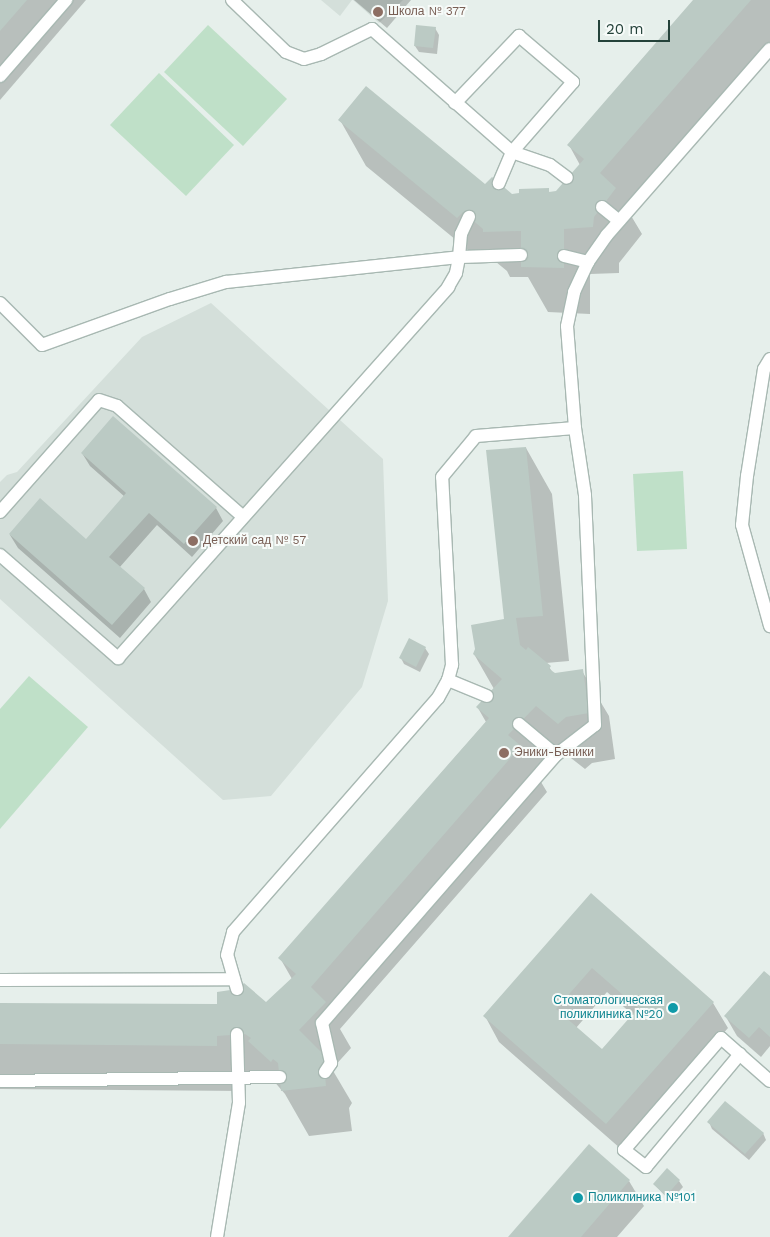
<!DOCTYPE html>
<meta charset="utf-8">
<style>
body{margin:0}
#map{position:relative;width:770px;height:1237px;overflow:hidden;background:#e6efeb;font-family:"Work Sans",sans-serif}
div>[style]{position:absolute}
[style*='--x']{left:calc(var(--x)*1px);top:calc(var(--y)*1px);width:calc(var(--w)*1px);rotate:calc(var(--a)*1deg)}
.built>*{inset:0;background:#d4dfda}
.green>*{inset:0;background:#bfe0c8}
.shadow>*{inset:0;background:#0003}
.building>*{inset:0;background:#bbcac4}
.roads{filter:drop-shadow(1px 0 #a8b8b2) drop-shadow(-1px 0 #a8b8b2) drop-shadow(0 1px #a8b8b2) drop-shadow(0 -1px #a8b8b2)}
.lane>*{height:12px;margin:-6px;padding:0 6px;transform-origin:6px;border-radius:6px;background:#fff}
.dots>*{width:14px;height:14px;translate:-50% -50%;box-sizing:border-box;border:2px solid #f7fbf9;border-radius:50%}
span{translate:-50% -50%;white-space:nowrap;text-align:center;line-height:1.15;-webkit-text-stroke:4px #f7fbf9;paint-order:stroke}
.education-label{font-size:12px;color:#785e54}
.left{translate:0 -50%;text-align:left}
.culture-label{font-size:12px;color:#0d838f}
.right{translate:-100% -50%;text-align:right}
.scale{position:absolute;left:598px;top:20px;width:72px;height:22px;box-sizing:border-box;border:2px solid #24423a;border-top:0;padding-left:6px;font-size:15px;line-height:18px;white-space:nowrap;color:#24423a;-webkit-text-stroke:4px #f7fbf9;paint-order:stroke}
</style>
<div id="map">
<div class="built">
<i style="clip-path:polygon(321px 0,352px 0,340px 16px)"></i>
<i style="clip-path:polygon(353px 0,403px 0,379px 23px)"></i>
<i style="clip-path:polygon(211px 303px,383px 459px,388px 601px,362px 687px,271px 796px,223px 800px,0 599px,0 482px,7px 475px,17px 472px,142px 337px)"></i>
</div>
<div class="green">
<i style="clip-path:polygon(208px 25px,287px 99px,243px 146px,164px 72px)"></i>
<i style="clip-path:polygon(159px 73px,234px 145px,186px 196px,110px 125px)"></i>
<i style="clip-path:polygon(683px 471px,687px 549px,637px 551px,633px 474px)"></i>
<i style="clip-path:polygon(29px 676px,88px 727px,0 829px,0 709px)"></i>
</div>
<div class="shadow">
<i style="clip-path:polygon(0 0,86px 0,0 100px)"></i>
<i style="clip-path:polygon(354px 0,411px 0,387px 28px)"></i>
<i style="clip-path:polygon(695px 0,770px 0,770px 54px,630px 214px,642px 234px,619px 263px,619px 273px,590px 274px,590px 314px,548px 312px,528px 277px,510px 277px,507px 271px,490px 257px,484px 263px,366px 166px,340px 120px,485px 186px,512px 195px,548px 190px,550px 193px,557px 193px,580px 165px,569px 145px)"></i>
<i style="clip-path:polygon(435px 28px,439px 35px,437px 54px,419px 52px,415px 46px)"></i>
<i style="clip-path:polygon(526px 448px,552px 494px,569px 661px,546px 663px,554px 674px,582px 671px,609px 716px,615px 759px,592px 763px,585px 769px,562px 751px,538px 777px,547px 792px,340px 1029px,351px 1048px,332px 1069px,352px 1103px,349px 1108px,352px 1131px,309px 1136px,285px 1094px,272px 1079px,243px 1081px,243px 1091px,0 1089px,0 1004px,219px 1006px,266px 1003px,292px 979px,280px 958px,486px 722px,478px 708px,494px 689px,474px 654px,505px 620px)"></i>
<i style="clip-path:polygon(82px 453px,216px 508px,223px 521px,192px 557px,157px 525px,119px 568px,144px 589px,151px 602px,120px 638px,18px 548px,10px 535px,86px 541px,125px 497px,90px 466px)"></i>
<i style="clip-path:polygon(425px 648px,429px 654px,420px 672px,404px 664px,401px 658px)"></i>
<i style="clip-path:polygon(evenodd,591px 895px,713px 1003px,728px 1028px,621px 1149px,499px 1042px,485px 1016px,591px 895px,607px 992px,633px 1015px,602px 1051px,576px 1028px,607px 992px)"></i>
<i style="clip-path:polygon(770px 978px,770px 1046px,761px 1057px,737px 1036px,726px 1017px)"></i>
<i style="clip-path:polygon(709px 1122px,763px 1133px,766px 1140px,749px 1160px,712px 1129px)"></i>
<i style="clip-path:polygon(629px 1181px,644px 1206px,617px 1237px,510px 1237px)"></i>
<i style="clip-path:polygon(679px 1181px,683px 1187px,670px 1201px,655px 1185px)"></i>
</div>
<div class="building">
<i style="clip-path:polygon(0 0,27px 0,0 31px)"></i>
<i style="clip-path:polygon(693px 0,751px 0,600px 173px,616px 188px,594px 217px,593px 227px,564px 229px,564px 268px,521px 267px,521px 231px,483px 232px,483px 229px,463px 212px,457px 218px,338px 120px,366px 86px,485px 184px,492px 177px,512px 194px,519px 193px,519px 189px,549px 188px,549px 192px,556px 191px,584px 159px,567px 145px)"></i>
<i style="clip-path:polygon(416px 25px,436px 27px,433px 48px,414px 46px)"></i>
<i style="clip-path:polygon(113px 416px,217px 507px,184px 544px,149px 513px,109px 557px,145px 588px,112px 625px,9px 534px,40px 498px,86px 539px,126px 493px,81px 453px)"></i>
<i style="clip-path:polygon(526px 447px,543px 616px,516px 618px,520px 645px,526px 650px,528px 647px,551px 666px,549px 669px,555px 673px,583px 669px,589px 713px,566px 717px,558px 724px,536px 706px,508px 735px,521px 746px,311px 987px,326px 1002px,299px 1030px,326px 1057px,324px 1062px,326px 1086px,281px 1091px,278px 1063px,273px 1059px,271px 1062px,248px 1041px,251px 1038px,245px 1034px,217px 1036px,217px 1046px,0 1044px,0 1003px,217px 1004px,217px 992px,237px 989px,244px 983px,266px 1002px,296px 974px,278px 958px,489px 718px,476px 707px,502px 679px,473px 654px,475px 649px,471px 625px,504px 619px,486px 450px)"></i>
<i style="clip-path:polygon(409px 638px,426px 647px,416px 667px,399px 658px)"></i>
<i style="clip-path:polygon(evenodd,591px 893px,714px 1002px,606px 1124px,483px 1016px,591px 893px,592px 968px,638px 1008px,602px 1049px,556px 1009px,592px 968px)"></i>
<i style="clip-path:polygon(764px 971px,770px 976px,770px 1037px,759px 1027px,749px 1038px,724px 1016px)"></i>
<i style="clip-path:polygon(725px 1101px,764px 1133px,745px 1154px,707px 1122px)"></i>
<i style="clip-path:polygon(589px 1144px,630px 1180px,581px 1237px,508px 1237px)"></i>
<i style="clip-path:polygon(667px 1168px,680px 1180px,666px 1196px,653px 1184px)"></i>
</div>
<div class="roads">
<div class="lane">
<i style="--x:232;--y:0;--w:75;--a:43.9"></i>
<i style="--x:286;--y:52;--w:19;--a:21"></i>
<i style="--x:304;--y:59;--w:18;--a:-16"></i>
<i style="--x:321;--y:54;--w:57;--a:-26.1"></i>
<i style="--x:372;--y:29;--w:186;--a:41.3"></i>
<i style="--x:512;--y:152;--w:40;--a:18.9"></i>
<i style="--x:550;--y:165;--w:21;--a:37"></i>
<i style="--x:0;--y:76;--w:101;--a:-49"></i>
<i style="--x:455;--y:103;--w:93;--a:-46.3"></i>
<i style="--x:519;--y:36;--w:71;--a:40.4"></i>
<i style="--x:573;--y:82;--w:93;--a:131.1"></i>
<i style="--x:512;--y:152;--w:34;--a:113"></i>
<i style="--x:602;--y:207;--w:22;--a:39"></i>
<i style="--x:564;--y:256;--w:25;--a:14"></i>
<i style="--x:0;--y:303;--w:59;--a:45"></i>
<i style="--x:42;--y:345;--w:136;--a:-19.8"></i>
<i style="--x:170;--y:299;--w:59;--a:-16.9"></i>
<i style="--x:226;--y:282;--w:234;--a:-6.1"></i>
<i style="--x:459;--y:257;--w:23;--a:-85"></i>
<i style="--x:461;--y:234;--w:19;--a:-65"></i>
<i style="--x:770;--y:359;--w:12;--a:121"></i>
<i style="--x:764;--y:369;--w:108;--a:99"></i>
<i style="--x:747;--y:476;--w:49;--a:95.8"></i>
<i style="--x:742;--y:525;--w:105;--a:74.5"></i>
<i style="--x:0;--y:512;--w:149;--a:-48.5"></i>
<i style="--x:99;--y:400;--w:19;--a:18"></i>
<i style="--x:117;--y:406;--w:167;--a:41.3"></i>
<i style="--x:0;--y:555;--w:157;--a:41.1"></i>
<i style="--x:118;--y:658;--w:497;--a:-48.3"></i>
<i style="--x:448;--y:287;--w:16;--a:-60"></i>
<i style="--x:456;--y:273;--w:16;--a:-79"></i>
<i style="--x:459;--y:257;--w:62;--a:-1.8"></i>
<i style="--x:448;--y:680;--w:42;--a:22.3"></i>
<i style="--x:519;--y:724;--w:48;--a:40"></i>
<i style="--x:0;--y:980;--w:234;--a:-0.2"></i>
<i style="--x:237;--y:989;--w:35;--a:-106"></i>
<i style="--x:227;--y:955;--w:24;--a:-75"></i>
<i style="--x:233;--y:932;--w:311;--a:-48.8"></i>
<i style="--x:438;--y:698;--w:21;--a:-61"></i>
<i style="--x:448;--y:680;--w:16;--a:-75"></i>
<i style="--x:452;--y:665;--w:188;--a:-93"></i>
<i style="--x:442;--y:477;--w:53;--a:-50.3"></i>
<i style="--x:476;--y:436;--w:99;--a:-4.6"></i>
<i style="--x:740;--y:1054;--w:147;--a:129.8"></i>
<i style="--x:646;--y:1167;--w:28;--a:-142"></i>
<i style="--x:624;--y:1150;--w:148;--a:-49.1"></i>
<i style="--x:721;--y:1038;--w:65;--a:41.3"></i>
<i style="--x:325;--y:1072;--w:11;--a:-56"></i>
<i style="--x:331;--y:1063;--w:41;--a:-102.7"></i>
<i style="--x:322;--y:1023;--w:356;--a:-48.9"></i>
<i style="--x:556;--y:755;--w:49;--a:-37.6"></i>
<i style="--x:595;--y:725;--w:230;--a:-92.5"></i>
<i style="--x:585;--y:495;--w:68;--a:-98.5"></i>
<i style="--x:575;--y:428;--w:102;--a:-94.5"></i>
<i style="--x:567;--y:326;--w:35;--a:-78"></i>
<i style="--x:574;--y:292;--w:33;--a:-65"></i>
<i style="--x:588;--y:262;--w:33;--a:-55"></i>
<i style="--x:607;--y:235;--w:247;--a:-48.8"></i>
<i style="--x:0;--y:1081;--w:280;--a:-0.8"></i>
<i style="--x:217;--y:1237;--w:136;--a:-80.7"></i>
<i style="--x:239;--y:1103;--w:69;--a:-91.7"></i>
</div>
</div>
<div class="dots">
<i style="left:378px;top:12px;background:#8d6e63"></i>
<i style="left:193px;top:541px;background:#8d6e63"></i>
<i style="left:504px;top:753px;background:#8d6e63"></i>
<i style="left:673px;top:1008px;background:#0f9aa8"></i>
<i style="left:578px;top:1198px;background:#0f9aa8"></i>
</div>
<div class="education-label">
<span class="left" style="left:388px;top:12px">Школа № 377</span>
<span class="left" style="left:203px;top:541px">Детский сад № 57</span>
<span class="left" style="left:514px;top:753px">Эники-Беники</span>
</div>
<div class="culture-label">
<span class="right" style="left:663px;top:1008px">Стоматологическая<br>поликлиника №20</span>
<span class="left" style="left:588px;top:1198px">Поликлиника №101</span>
</div>
<div class="scale">20 m</div>
</div>
